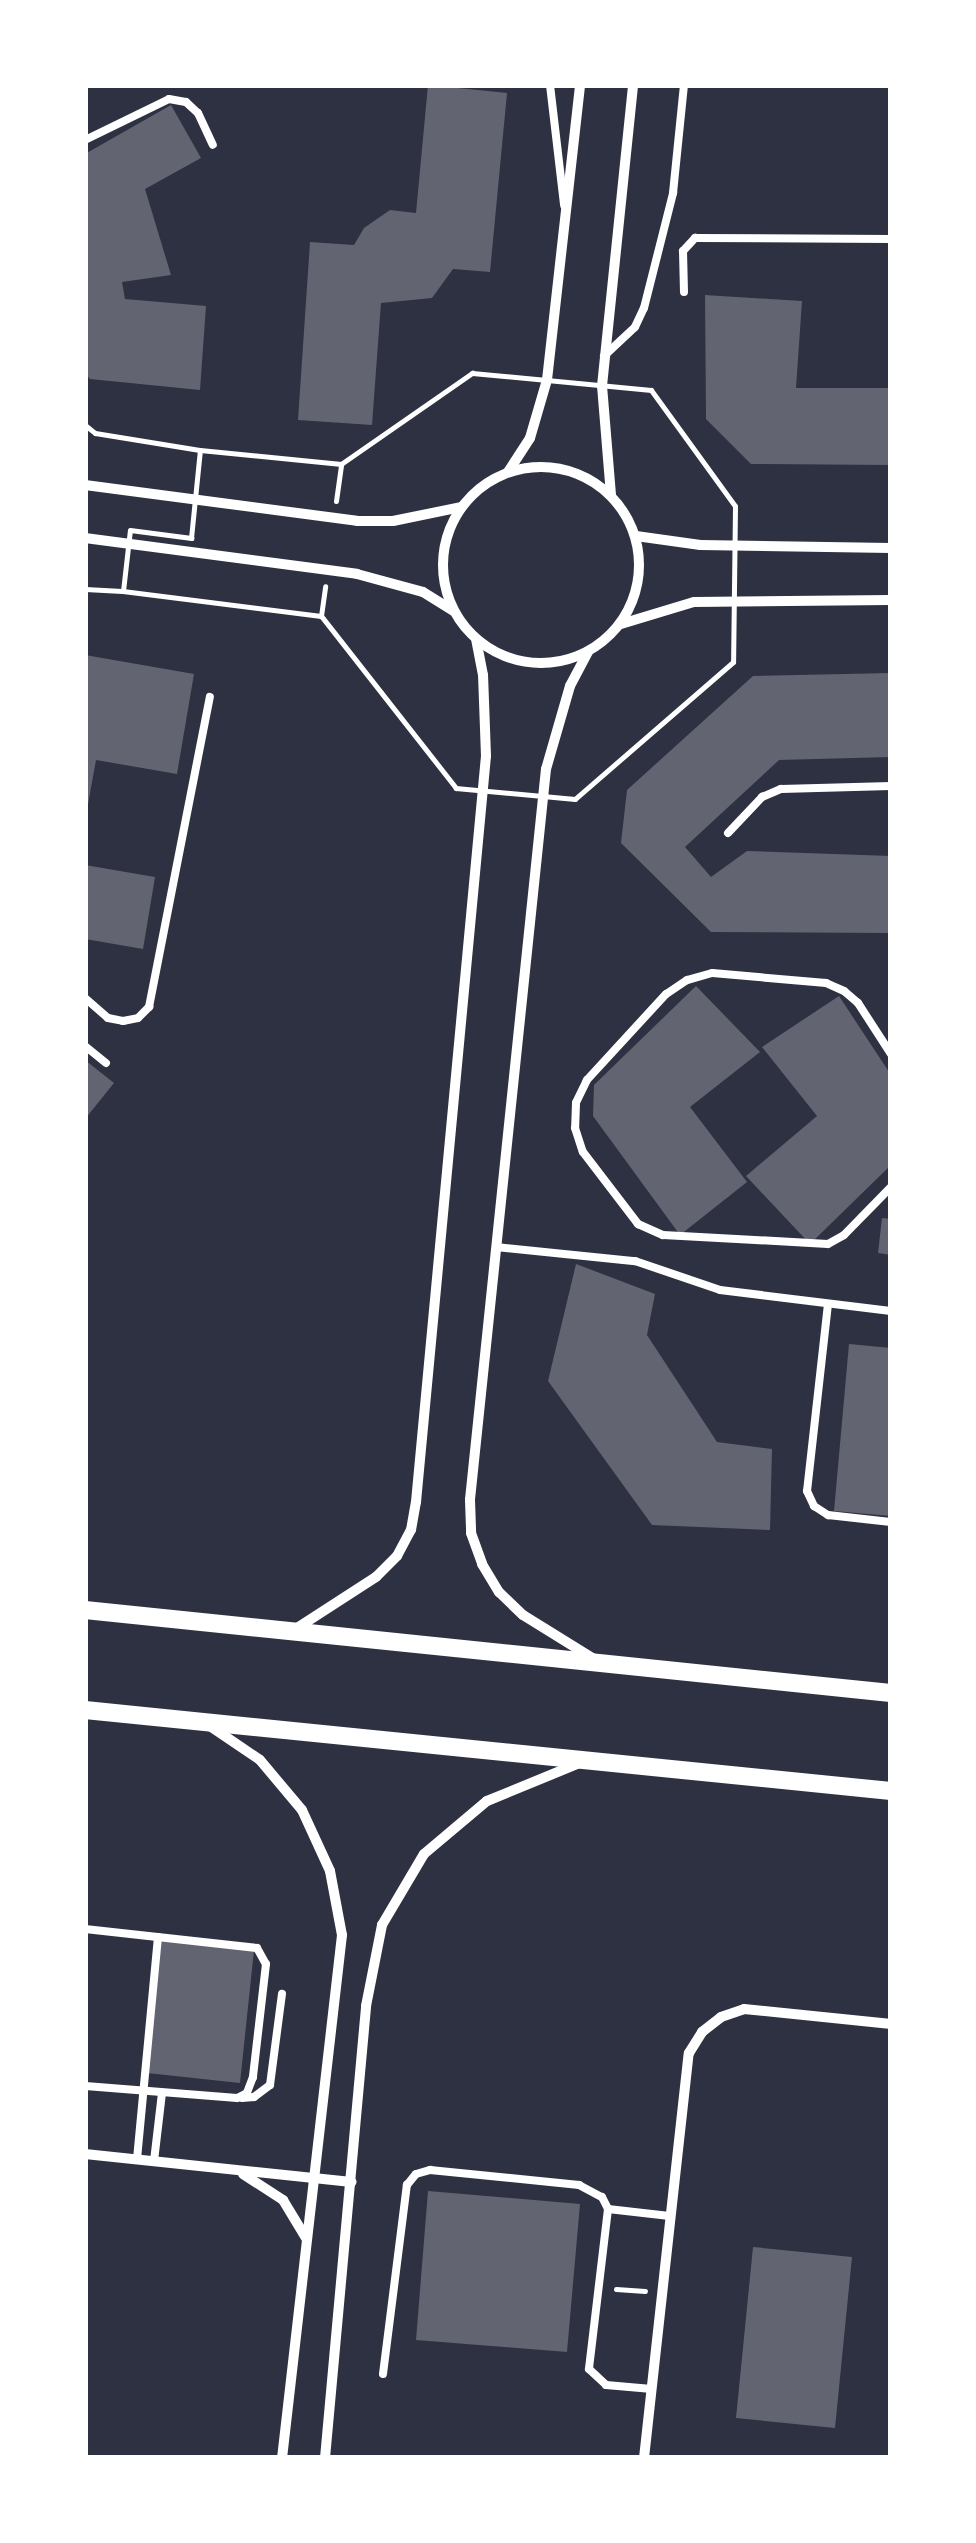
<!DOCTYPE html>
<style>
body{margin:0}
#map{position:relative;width:976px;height:2543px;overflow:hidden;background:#2d3142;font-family:"Asap Condensed",sans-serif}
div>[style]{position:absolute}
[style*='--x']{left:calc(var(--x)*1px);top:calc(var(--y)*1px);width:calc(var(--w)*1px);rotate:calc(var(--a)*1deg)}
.building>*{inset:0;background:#626471}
.path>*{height:5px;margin:-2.5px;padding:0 2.5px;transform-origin:2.5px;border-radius:2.5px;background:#fff}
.service>*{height:8px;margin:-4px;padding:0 4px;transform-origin:4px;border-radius:4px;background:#fff}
.minor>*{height:10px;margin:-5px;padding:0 5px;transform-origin:5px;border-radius:5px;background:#fff}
.minor>.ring{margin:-5px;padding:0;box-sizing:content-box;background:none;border:10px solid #fff;border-radius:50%}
.tertiary>*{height:18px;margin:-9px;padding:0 9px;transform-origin:9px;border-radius:9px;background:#fff}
span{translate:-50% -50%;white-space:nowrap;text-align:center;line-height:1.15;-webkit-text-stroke:8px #fff;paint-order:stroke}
.frame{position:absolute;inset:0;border:88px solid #fff;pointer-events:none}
</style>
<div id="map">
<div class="building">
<i style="clip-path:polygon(428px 85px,507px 93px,490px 272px,453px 269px,432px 298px,381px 303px,372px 425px,298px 420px,310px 242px,354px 245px,364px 228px,390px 210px,416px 213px)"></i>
<i style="clip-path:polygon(171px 105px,201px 158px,145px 189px,171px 275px,122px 282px,125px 299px,206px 306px,200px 390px,90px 379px,85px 373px,85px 154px)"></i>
<i style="clip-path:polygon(705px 295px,802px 301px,796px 388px,891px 388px,891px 465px,751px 464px,706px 419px)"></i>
<i style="clip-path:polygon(85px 655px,194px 674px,177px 774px,96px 760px,87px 810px)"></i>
<i style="clip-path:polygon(891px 673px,891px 757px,779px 760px,685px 847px,711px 877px,747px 851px,891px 856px,891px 933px,711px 932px,621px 843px,627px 790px,753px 676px)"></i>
<i style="clip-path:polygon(85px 865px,155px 877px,143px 949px,85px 939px)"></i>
<i style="clip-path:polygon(696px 986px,760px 1052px,690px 1107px,747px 1182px,680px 1235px,593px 1116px,594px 1085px)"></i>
<i style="clip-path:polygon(839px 996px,891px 1075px,891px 1165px,810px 1244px,746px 1176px,817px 1116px,762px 1047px)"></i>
<i style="clip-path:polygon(85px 1060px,114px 1083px,85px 1119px)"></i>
<i style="clip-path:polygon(882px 1218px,891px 1219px,891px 1255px,878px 1253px)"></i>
<i style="clip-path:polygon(576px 1264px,655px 1294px,647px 1335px,717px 1442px,772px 1449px,770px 1530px,652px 1525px,548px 1381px)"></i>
<i style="clip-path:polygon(849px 1344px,891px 1348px,891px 1516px,834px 1511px)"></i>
<i style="clip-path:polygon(161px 1941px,254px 1950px,240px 2083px,147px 2073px)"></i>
<i style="clip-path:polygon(428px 2191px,580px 2204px,567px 2352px,416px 2340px)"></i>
<i style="clip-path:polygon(753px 2247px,852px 2257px,835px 2428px,736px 2418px)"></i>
</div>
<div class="path">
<i style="--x:472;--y:373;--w:180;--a:5.4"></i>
<i style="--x:651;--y:390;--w:143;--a:54.1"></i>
<i style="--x:735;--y:506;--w:156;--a:90.7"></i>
<i style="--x:733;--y:662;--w:209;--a:139.1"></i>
<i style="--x:575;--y:799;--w:120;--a:-174.7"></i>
<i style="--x:456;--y:788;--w:219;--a:-128.1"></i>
<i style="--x:321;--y:616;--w:200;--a:-172.8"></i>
<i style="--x:123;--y:591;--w:61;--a:-83.5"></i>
<i style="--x:130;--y:530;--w:62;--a:7.5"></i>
<i style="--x:191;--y:538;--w:88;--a:-84.2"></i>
<i style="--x:200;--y:450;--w:142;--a:5.7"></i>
<i style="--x:341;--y:464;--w:160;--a:-34.8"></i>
<i style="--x:85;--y:425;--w:13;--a:39"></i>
<i style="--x:95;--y:433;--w:106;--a:9.2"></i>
<i style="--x:336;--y:501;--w:37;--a:-82"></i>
<i style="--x:85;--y:589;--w:37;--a:3"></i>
<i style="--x:321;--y:616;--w:30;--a:-82"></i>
<i style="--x:616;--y:2289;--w:29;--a:4"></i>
</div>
<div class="service">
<i style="--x:550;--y:85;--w:121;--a:83.3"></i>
<i style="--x:85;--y:140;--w:93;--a:-26"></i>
<i style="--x:169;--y:99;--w:17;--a:10"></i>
<i style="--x:186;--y:102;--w:16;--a:43"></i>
<i style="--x:198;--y:113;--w:35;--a:65"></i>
<i style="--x:684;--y:292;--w:41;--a:-91.4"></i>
<i style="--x:683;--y:251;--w:18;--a:-47"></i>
<i style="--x:695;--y:238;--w:196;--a:0.3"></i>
<i style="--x:604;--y:356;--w:42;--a:-43.1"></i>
<i style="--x:635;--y:327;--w:21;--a:-65"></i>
<i style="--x:644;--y:308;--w:119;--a:-75.8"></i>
<i style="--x:673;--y:193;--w:109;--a:-84.2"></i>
<i style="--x:728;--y:833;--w:50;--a:-46.6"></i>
<i style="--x:762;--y:797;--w:21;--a:-23"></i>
<i style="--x:781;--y:789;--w:110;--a:-1.6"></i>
<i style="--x:85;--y:998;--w:30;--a:41"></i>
<i style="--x:108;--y:1018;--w:15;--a:11"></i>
<i style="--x:123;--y:1021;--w:15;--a:-11"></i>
<i style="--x:138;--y:1018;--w:16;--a:-45"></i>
<i style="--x:149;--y:1007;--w:316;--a:-78.9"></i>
<i style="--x:85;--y:1046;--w:27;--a:39"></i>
<i style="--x:891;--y:1054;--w:61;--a:-122.9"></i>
<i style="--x:858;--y:1003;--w:18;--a:-139"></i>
<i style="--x:844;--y:991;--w:20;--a:-156"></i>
<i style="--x:826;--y:983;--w:114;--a:-175"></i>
<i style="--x:712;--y:973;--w:26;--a:164"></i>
<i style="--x:687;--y:980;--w:25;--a:146"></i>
<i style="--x:666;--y:994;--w:117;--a:132.6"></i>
<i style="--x:587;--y:1080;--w:25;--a:116"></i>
<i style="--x:576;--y:1103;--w:25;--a:92"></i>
<i style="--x:575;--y:1128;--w:25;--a:72"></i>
<i style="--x:583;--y:1152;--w:91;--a:52.6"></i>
<i style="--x:638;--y:1224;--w:27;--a:24"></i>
<i style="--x:663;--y:1235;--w:165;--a:3.1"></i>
<i style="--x:828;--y:1244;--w:18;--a:-29"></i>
<i style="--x:844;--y:1235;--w:67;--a:-45.6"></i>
<i style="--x:496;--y:1247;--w:140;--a:5.8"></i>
<i style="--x:635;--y:1261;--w:90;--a:18.8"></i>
<i style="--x:720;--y:1290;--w:172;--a:7"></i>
<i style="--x:828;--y:1304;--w:188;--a:96.4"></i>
<i style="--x:807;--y:1491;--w:17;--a:65"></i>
<i style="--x:814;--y:1506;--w:17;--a:33"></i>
<i style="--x:828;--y:1515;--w:63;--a:6.3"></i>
<i style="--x:85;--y:1929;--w:173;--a:6.3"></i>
<i style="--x:257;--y:1948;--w:18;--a:61"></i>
<i style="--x:266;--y:1964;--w:114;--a:96.6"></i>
<i style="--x:253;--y:2077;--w:17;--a:111"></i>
<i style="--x:247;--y:2093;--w:11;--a:153"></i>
<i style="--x:237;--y:2098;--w:152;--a:-175.5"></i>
<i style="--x:242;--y:2098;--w:12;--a:-5"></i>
<i style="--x:254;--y:2097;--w:20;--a:-37"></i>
<i style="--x:270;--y:2085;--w:92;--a:-82.5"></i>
<i style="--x:137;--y:2159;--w:223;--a:-84.6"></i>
<i style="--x:154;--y:2161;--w:68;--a:-83.3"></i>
<i style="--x:608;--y:2209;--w:62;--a:6.4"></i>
<i style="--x:383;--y:2374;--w:191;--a:-82.8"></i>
<i style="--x:407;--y:2185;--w:14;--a:-51"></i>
<i style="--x:416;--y:2174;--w:15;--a:-16"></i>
<i style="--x:430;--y:2170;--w:150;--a:5.7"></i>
<i style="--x:579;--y:2185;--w:26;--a:28"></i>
<i style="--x:602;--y:2197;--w:13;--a:63"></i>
<i style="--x:608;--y:2209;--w:161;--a:96.8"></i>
<i style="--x:589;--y:2369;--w:23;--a:43"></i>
<i style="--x:606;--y:2385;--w:46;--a:5"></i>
</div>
<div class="minor">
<i class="ring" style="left:443px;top:467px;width:186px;height:186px"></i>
<i style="--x:508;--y:472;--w:40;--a:-57.1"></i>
<i style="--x:530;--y:438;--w:60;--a:-73.7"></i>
<i style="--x:547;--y:380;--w:297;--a:-83.6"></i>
<i style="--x:85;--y:485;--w:274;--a:7.5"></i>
<i style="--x:357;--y:521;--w:36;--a:0"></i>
<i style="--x:393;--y:521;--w:69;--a:-11.6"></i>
<i style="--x:611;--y:495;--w:109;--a:-94.7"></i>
<i style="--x:602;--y:386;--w:303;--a:-84.1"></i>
<i style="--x:636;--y:536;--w:65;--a:8"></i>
<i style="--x:700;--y:545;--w:191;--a:0.9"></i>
<i style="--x:85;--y:538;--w:274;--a:7.5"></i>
<i style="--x:357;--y:574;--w:68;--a:15.3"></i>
<i style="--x:423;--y:592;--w:36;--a:32"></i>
<i style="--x:621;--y:624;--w:76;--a:-16.8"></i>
<i style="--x:694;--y:602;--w:197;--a:-0.6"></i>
<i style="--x:588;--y:652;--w:38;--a:118"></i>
<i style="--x:570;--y:686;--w:86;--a:106.1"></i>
<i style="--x:546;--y:769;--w:735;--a:95.94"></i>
<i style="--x:470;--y:1500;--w:33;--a:88"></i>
<i style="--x:471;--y:1533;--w:33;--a:70"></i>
<i style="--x:482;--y:1564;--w:33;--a:59"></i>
<i style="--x:499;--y:1592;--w:33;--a:44"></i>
<i style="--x:523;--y:1615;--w:84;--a:31.8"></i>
<i style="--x:294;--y:1630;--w:98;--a:-32.9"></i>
<i style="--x:376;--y:1577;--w:30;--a:-45"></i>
<i style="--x:397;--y:1556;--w:30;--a:-62"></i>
<i style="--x:411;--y:1530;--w:28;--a:-80"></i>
<i style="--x:416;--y:1502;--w:749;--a:-84.64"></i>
<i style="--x:486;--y:756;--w:81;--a:-92.1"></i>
<i style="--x:483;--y:675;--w:36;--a:-101"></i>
<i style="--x:210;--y:1726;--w:60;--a:34.2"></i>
<i style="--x:260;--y:1760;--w:65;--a:50"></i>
<i style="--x:302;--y:1810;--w:67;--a:65.3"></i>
<i style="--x:330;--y:1871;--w:65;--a:79.4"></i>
<i style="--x:342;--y:1935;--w:526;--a:96.54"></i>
<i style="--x:85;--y:2154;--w:268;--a:6"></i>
<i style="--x:243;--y:2174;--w:48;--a:33"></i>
<i style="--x:283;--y:2200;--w:44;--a:58.8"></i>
<i style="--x:325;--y:2458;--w:454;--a:-84.8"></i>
<i style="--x:366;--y:2006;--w:83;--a:-78.8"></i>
<i style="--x:382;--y:1925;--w:82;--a:-59.4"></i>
<i style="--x:424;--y:1854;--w:82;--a:-40.1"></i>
<i style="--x:487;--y:1801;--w:97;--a:-22.3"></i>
<i style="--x:644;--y:2458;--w:407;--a:-83.7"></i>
<i style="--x:689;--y:2053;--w:25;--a:-58"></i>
<i style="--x:702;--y:2032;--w:24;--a:-38"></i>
<i style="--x:721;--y:2017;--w:24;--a:-19"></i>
<i style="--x:744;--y:2009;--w:148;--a:5.8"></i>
</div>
<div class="tertiary">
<i style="--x:85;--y:1610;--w:810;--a:5.88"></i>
<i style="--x:85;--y:1710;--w:810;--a:5.74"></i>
</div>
<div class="frame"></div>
</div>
